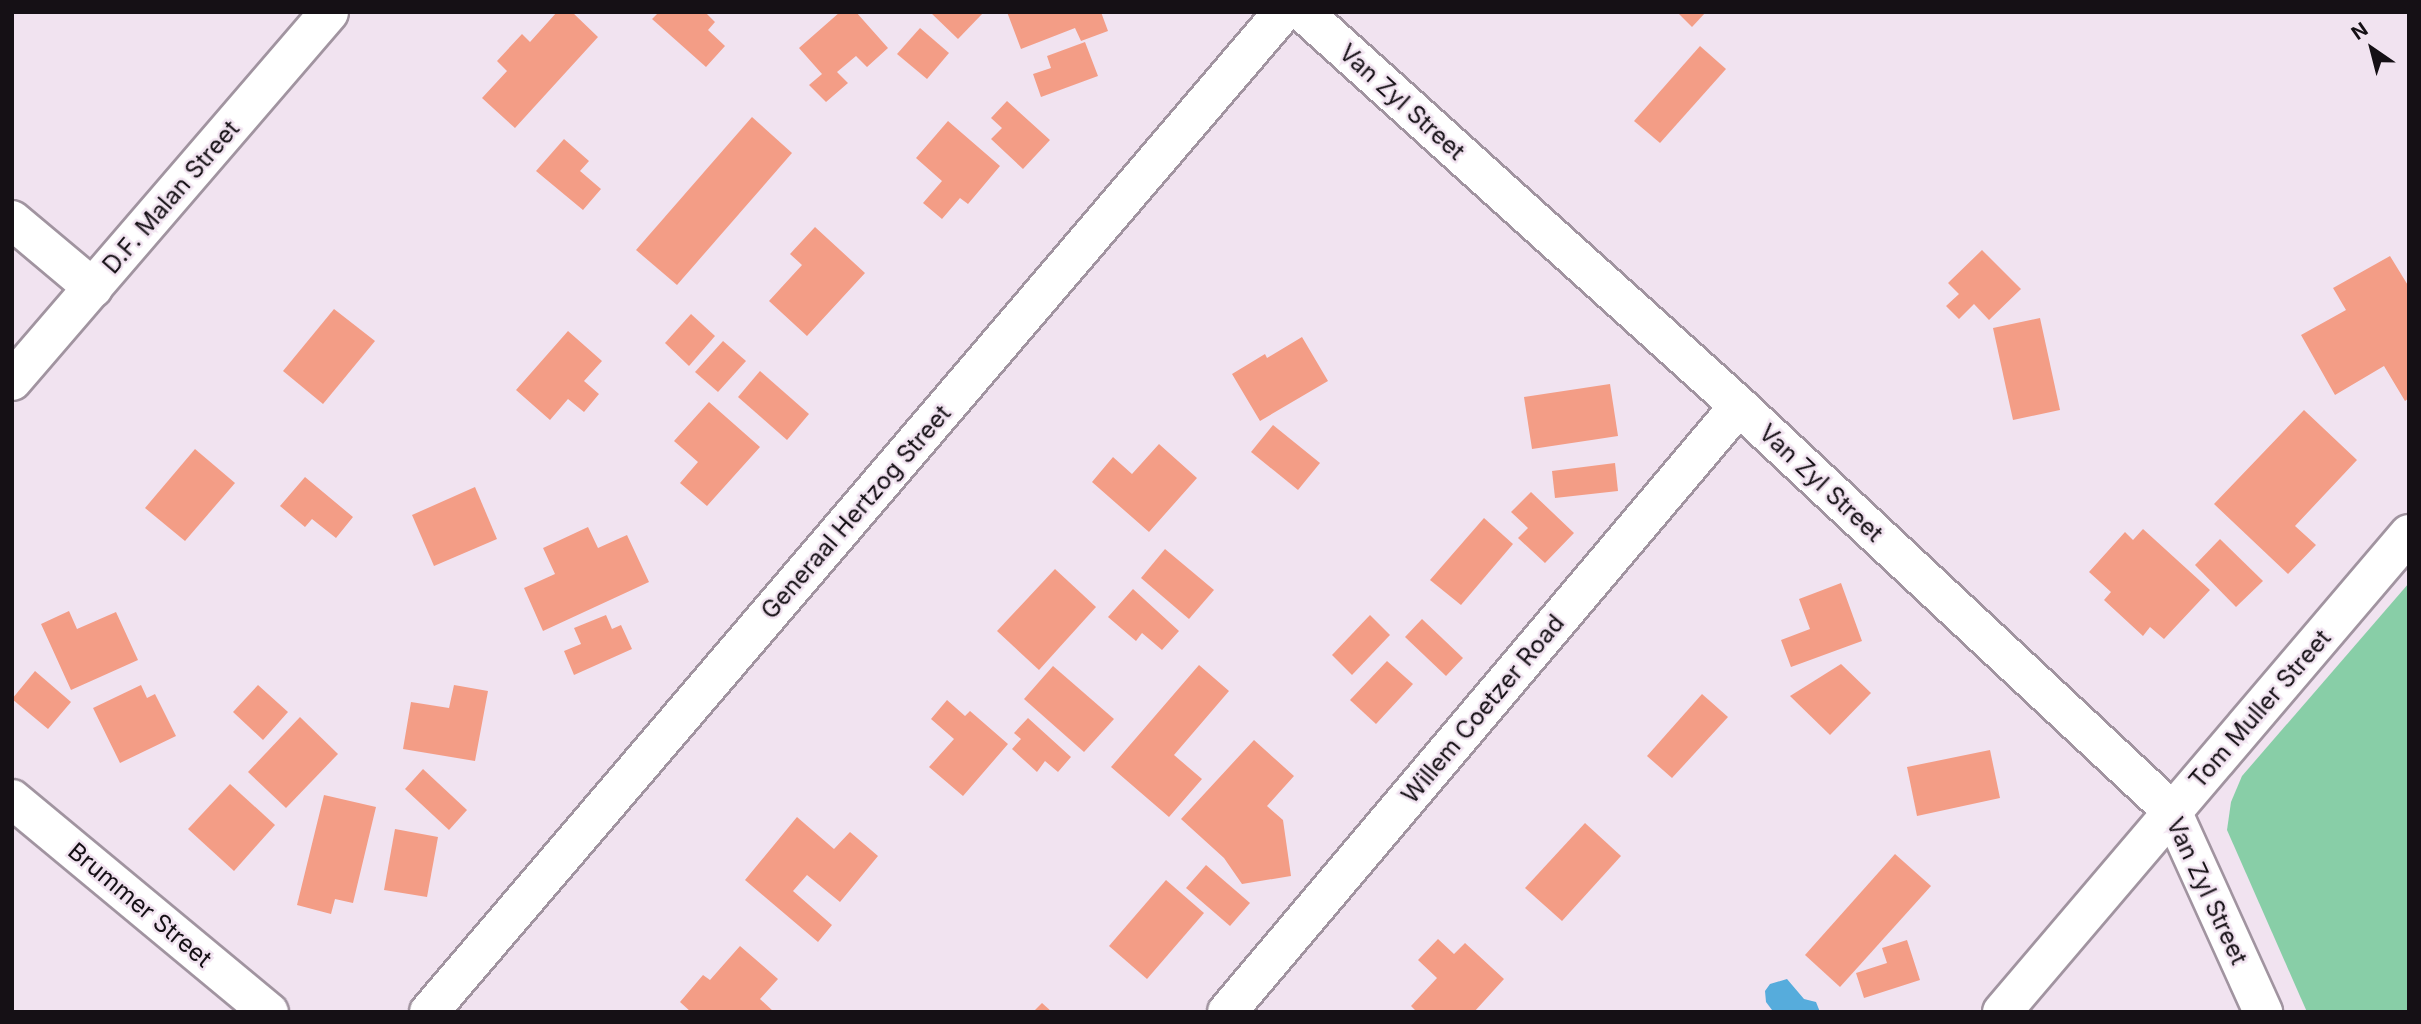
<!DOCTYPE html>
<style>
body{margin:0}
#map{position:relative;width:2421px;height:1024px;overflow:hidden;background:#f1e3f0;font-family:Inter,sans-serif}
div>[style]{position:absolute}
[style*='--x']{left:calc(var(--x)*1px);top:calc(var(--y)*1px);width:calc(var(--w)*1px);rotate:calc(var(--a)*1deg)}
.green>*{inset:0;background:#88cea7}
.water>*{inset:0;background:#56acdc}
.building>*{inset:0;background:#f39d86}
.roads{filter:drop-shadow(2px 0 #a194a0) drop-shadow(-2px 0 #a194a0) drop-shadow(0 2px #a194a0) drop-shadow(0 -2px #a194a0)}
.minor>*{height:38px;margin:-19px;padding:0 19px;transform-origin:19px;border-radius:19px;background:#fff}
span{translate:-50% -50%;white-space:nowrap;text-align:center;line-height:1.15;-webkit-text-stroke:5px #f1e3f0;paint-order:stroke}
.street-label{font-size:24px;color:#151015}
.frame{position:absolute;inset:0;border:14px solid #151015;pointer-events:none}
.north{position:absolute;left:2337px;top:14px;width:70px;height:70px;-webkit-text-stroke:5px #f1e3f0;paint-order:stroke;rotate:325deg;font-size:19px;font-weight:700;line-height:28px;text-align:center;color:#151015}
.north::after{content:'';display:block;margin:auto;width:24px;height:32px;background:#151015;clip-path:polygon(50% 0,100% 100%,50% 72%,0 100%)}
</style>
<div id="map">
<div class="green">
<i style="clip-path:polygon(2409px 583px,2409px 1012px,2307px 1012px,2227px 830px,2231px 802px,2242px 776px)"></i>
</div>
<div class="water">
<i style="clip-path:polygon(1787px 979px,1804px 999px,1816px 1002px,1820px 1012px,1772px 1010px,1766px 1002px,1765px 991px,1770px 984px)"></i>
</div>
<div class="building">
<i style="clip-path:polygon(557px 12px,572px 12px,598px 37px,515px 128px,482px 98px,507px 71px,497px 61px,522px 34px,530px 42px)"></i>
<i style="clip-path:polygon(659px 12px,705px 12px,715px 22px,708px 30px,725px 46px,706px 67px,652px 19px)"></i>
<i style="clip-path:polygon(840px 12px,856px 12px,888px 48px,867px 67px,856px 56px,837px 72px,848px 83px,826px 102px,809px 85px,822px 74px,799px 48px)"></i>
<i style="clip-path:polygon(930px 12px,984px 12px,958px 39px)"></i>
<i style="clip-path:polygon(1007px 12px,1101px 12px,1108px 31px,1081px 41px,1075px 28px,1021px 49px)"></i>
<i style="clip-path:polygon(1677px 12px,1706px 12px,1692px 27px)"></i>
<i style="clip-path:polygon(920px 28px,949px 53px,927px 79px,897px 54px)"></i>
<i style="clip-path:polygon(1085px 42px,1098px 76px,1041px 97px,1033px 74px,1051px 68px,1047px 56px)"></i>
<i style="clip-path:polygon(1700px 46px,1726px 69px,1660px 143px,1634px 121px)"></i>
<i style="clip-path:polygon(1007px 101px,1050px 140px,1023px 169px,991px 139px,1002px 128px,991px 118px)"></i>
<i style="clip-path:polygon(752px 117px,792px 153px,677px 285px,636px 250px)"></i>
<i style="clip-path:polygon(948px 121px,1000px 166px,968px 204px,960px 198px,942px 219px,923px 203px,942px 181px,916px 158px)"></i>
<i style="clip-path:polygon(564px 139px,589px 161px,580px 171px,601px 189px,583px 210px,536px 171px)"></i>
<i style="clip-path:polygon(815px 227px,865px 273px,807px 336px,769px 301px,802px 265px,790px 254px)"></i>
<i style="clip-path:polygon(1982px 250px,2021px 289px,1989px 320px,1974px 304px,1959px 319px,1946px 306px,1959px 294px,1948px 283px)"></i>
<i style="clip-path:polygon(2390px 256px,2409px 287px,2409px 398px,2405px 401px,2384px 366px,2335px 395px,2301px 335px,2346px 310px,2333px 288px)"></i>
<i style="clip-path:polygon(334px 309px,375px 341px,323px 404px,283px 371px)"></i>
<i style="clip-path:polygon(691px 314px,715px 336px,689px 366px,665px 343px)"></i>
<i style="clip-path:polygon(2040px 318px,2060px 410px,2013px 420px,1993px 328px)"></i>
<i style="clip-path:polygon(568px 331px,602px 361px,584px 381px,599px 394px,584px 412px,568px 399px,550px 420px,516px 390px)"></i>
<i style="clip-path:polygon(1302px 337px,1328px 381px,1260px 421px,1232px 374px,1265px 354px,1267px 358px)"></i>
<i style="clip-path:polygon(723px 341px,746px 361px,718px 392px,695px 372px)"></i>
<i style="clip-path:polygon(760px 371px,809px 414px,787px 440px,738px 397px)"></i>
<i style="clip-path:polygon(1610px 384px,1618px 436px,1532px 449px,1524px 397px)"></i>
<i style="clip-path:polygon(709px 402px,760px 447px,707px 506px,680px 483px,698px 462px,674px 441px)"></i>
<i style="clip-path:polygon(2304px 410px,2357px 460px,2295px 526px,2316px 545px,2288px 574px,2214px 504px)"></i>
<i style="clip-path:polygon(1273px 425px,1320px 463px,1298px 490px,1251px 452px)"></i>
<i style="clip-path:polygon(1159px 444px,1197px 478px,1149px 532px,1092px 482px,1113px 457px,1132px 474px)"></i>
<i style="clip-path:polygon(195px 449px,235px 483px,185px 541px,145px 508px)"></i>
<i style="clip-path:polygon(1615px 463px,1618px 491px,1555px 498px,1552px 471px)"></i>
<i style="clip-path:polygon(305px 477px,353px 517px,336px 538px,312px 519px,305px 527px,280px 506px)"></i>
<i style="clip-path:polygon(475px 487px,497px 539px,434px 566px,412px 515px)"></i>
<i style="clip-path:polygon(1531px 492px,1574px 533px,1545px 563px,1518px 538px,1528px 528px,1511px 512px)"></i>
<i style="clip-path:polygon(1484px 518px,1513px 544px,1461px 605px,1430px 580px)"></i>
<i style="clip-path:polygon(588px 527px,598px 548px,627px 535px,649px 582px,543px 631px,524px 588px,555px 574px,543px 548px)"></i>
<i style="clip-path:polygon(2143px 529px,2210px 590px,2164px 639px,2150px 627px,2143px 636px,2104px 600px,2111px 592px,2089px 572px,2125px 532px,2133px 540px)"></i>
<i style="clip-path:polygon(2220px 539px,2263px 581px,2236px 607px,2195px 565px)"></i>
<i style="clip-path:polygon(1165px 549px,1214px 590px,1189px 619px,1141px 578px)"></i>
<i style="clip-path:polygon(1055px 569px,1096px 607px,1039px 670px,997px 631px)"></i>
<i style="clip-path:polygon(1841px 583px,1862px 641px,1791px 667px,1781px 640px,1810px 629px,1799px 599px)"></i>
<i style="clip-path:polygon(1133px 589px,1179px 631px,1162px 650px,1142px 633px,1136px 641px,1108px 617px)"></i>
<i style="clip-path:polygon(69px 611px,77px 629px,116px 612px,138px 660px,71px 690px,41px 624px)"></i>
<i style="clip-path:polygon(606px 615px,612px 629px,621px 625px,632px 649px,574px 675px,564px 651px,581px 644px,574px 628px)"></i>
<i style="clip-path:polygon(1370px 615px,1390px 635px,1352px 675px,1332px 655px)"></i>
<i style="clip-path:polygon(1422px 619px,1463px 658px,1446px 676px,1405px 637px)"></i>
<i style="clip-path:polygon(1387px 661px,1413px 684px,1376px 724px,1350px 700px)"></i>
<i style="clip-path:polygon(1841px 664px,1871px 693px,1830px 735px,1790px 696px)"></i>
<i style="clip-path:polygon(1199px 665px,1229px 691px,1174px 755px,1202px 779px,1169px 817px,1111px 767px)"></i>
<i style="clip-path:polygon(1053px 666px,1114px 719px,1084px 752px,1024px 699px)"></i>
<i style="clip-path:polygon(35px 671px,71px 702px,48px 729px,12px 699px)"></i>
<i style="clip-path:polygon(141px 685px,147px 698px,155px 694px,176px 736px,120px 763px,93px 708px)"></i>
<i style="clip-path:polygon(258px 685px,288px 712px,263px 740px,233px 712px)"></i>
<i style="clip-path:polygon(454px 685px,488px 691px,475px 761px,403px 749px,411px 702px,449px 708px)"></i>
<i style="clip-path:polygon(1702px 694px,1728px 717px,1672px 778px,1647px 756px)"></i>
<i style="clip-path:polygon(947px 700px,965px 716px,970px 711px,1008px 744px,963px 796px,929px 767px,954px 739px,931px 719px)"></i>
<i style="clip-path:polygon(300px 717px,338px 754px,286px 808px,248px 772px)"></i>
<i style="clip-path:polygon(1028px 718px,1071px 757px,1058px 772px,1045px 761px,1037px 772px,1012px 749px,1021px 739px,1014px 733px)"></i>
<i style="clip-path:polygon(1254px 740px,1294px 776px,1267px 806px,1283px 820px,1291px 876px,1242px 884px,1224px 858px,1181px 819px)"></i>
<i style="clip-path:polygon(1990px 750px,2000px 798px,1917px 816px,1907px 767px)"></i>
<i style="clip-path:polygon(423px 769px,467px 810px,449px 830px,405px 789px)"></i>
<i style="clip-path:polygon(230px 784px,275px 825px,234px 871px,188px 829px)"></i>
<i style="clip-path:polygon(324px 795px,376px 807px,353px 903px,335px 899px,331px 914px,297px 905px)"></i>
<i style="clip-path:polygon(797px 817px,834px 849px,850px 832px,878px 856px,840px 902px,807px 875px,793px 891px,832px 925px,818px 942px,745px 880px)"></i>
<i style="clip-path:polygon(1585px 823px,1621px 856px,1562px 921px,1525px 888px)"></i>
<i style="clip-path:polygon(395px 829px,438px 837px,427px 897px,384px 890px)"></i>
<i style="clip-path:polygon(1895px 854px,1931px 886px,1840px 987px,1805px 955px)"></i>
<i style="clip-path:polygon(1206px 865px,1250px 903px,1230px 926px,1186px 888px)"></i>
<i style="clip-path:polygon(1166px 880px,1204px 913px,1147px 979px,1109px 946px)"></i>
<i style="clip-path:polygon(1438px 939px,1454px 954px,1465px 943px,1504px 979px,1474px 1012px,1417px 1012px,1411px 1006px,1437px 978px,1418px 960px)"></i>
<i style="clip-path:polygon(1907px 940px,1920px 980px,1864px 998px,1856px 973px,1887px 963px,1882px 948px)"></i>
<i style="clip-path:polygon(740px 946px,778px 979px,760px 999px,774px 1012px,691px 1012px,680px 1002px,703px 975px,710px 980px)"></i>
<i style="clip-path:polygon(1042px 1003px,1052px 1012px,1033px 1012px)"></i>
</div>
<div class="roads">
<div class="minor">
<i style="--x:1303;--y:12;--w:588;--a:42.1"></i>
<i style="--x:1739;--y:406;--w:593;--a:43.09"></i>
<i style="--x:2172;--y:811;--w:221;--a:65.6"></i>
<i style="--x:12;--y:220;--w:106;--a:40"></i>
<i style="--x:12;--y:381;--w:486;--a:-49.3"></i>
<i style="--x:12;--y:799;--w:334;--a:39.7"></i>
<i style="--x:429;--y:1012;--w:1315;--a:-49.5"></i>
<i style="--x:1227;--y:1012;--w:793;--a:-49.81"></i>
<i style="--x:2002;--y:1012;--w:628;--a:-49.59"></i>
</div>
</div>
<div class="street-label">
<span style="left:1402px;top:102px;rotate:42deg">Van Zyl Street</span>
<span style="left:171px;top:197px;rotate:-49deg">D.F. Malan Street</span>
<span style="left:1821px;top:483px;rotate:43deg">Van Zyl Street</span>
<span style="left:856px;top:512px;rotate:-49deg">Generaal Hertzog Street</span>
<span style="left:1483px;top:709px;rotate:-50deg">Willem Coetzer Road</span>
<span style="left:2260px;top:709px;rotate:-49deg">Tom Muller Street</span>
<span style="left:2207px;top:891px;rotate:65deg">Van Zyl Street</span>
<span style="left:140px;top:905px;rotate:40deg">Brummer Street</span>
</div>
<div class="frame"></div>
<div class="north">N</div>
</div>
